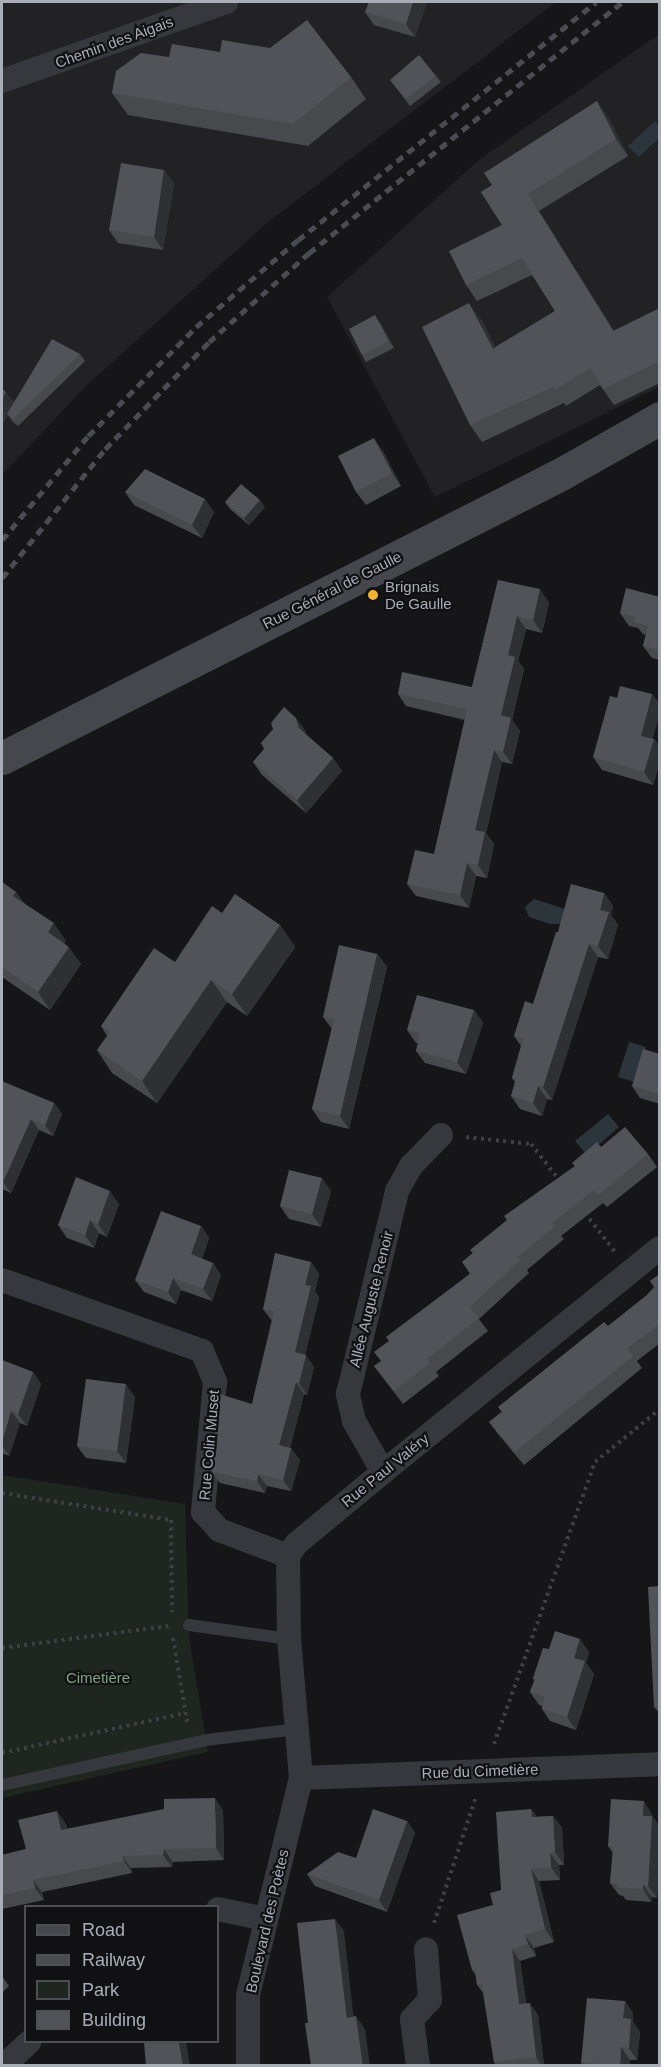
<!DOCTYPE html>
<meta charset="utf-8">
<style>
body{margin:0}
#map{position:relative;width:661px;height:2067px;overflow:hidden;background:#161618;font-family:Helvetica,sans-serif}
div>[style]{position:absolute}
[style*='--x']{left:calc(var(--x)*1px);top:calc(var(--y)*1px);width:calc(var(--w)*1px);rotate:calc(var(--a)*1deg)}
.built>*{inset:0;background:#222225}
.green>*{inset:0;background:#1e261f}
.water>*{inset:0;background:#2c353c}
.path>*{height:4px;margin-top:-2px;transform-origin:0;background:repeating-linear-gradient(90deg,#3d3f44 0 3px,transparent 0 7.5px)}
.lane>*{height:12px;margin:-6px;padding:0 6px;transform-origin:6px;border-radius:6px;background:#37383d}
.street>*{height:24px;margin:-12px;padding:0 12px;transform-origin:12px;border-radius:12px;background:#37383d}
.secondary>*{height:33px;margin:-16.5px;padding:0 16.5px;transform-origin:16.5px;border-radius:16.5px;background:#45474d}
.rail>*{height:4.5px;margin-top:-2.25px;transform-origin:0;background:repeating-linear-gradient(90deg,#4a4c52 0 8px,transparent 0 14px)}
.wall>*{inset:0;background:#47494d}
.shaded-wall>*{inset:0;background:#2f3033}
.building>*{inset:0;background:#525359}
.dots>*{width:16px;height:16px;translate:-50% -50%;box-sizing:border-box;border:3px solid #111113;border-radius:50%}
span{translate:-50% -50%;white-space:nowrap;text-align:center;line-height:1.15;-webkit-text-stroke:4.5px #111113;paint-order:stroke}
.street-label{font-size:15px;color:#a8adb8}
.poi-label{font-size:15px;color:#a8adb8}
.left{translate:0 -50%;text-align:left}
.park-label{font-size:15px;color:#7fa381}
.frame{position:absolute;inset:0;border:3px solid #a8adb8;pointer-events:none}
.legend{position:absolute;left:24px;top:1905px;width:195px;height:138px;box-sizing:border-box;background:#111113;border:2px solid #4d4f55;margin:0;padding:8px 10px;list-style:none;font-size:18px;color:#a8adb8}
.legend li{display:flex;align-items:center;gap:12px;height:30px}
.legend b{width:30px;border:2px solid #4d4f55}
</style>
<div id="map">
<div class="built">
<i style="clip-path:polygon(2px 2px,556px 2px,268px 222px,86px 386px,2px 475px)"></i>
<i style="clip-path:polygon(659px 34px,659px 387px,435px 497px,327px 297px,479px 160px)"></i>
</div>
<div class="green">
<i style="clip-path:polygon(2px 1475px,185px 1504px,189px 1638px,208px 1752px,2px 1798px)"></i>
</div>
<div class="water">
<i style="clip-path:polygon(655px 121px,659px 126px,659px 138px,639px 157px,628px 146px)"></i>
<i style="clip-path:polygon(534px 899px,565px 909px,561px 924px,550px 924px,529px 917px,525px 907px)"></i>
<i style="clip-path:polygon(629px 1042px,646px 1047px,635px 1082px,618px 1077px)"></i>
<i style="clip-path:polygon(608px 1114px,619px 1127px,587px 1155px,575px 1141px)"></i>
</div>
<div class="path">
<i style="--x:466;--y:1137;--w:65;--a:6.1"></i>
<i style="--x:531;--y:1144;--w:47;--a:51.9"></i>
<i style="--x:585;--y:1213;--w:49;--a:52.4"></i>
<i style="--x:2;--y:1493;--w:171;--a:9.1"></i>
<i style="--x:171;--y:1520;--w:92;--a:89.4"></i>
<i style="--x:173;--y:1638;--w:85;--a:80.5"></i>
<i style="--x:2;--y:1648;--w:168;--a:-7.5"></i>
<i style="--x:494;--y:1744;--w:300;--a:-70.3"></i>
<i style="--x:595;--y:1462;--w:84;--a:-39.2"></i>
<i style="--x:2;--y:1753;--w:187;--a:-12.3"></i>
<i style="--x:434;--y:1923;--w:133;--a:-71.6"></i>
</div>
<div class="lane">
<i style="--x:189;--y:1625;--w:101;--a:8"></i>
<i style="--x:2;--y:1785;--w:209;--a:-12.4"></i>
<i style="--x:206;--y:1740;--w:92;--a:-6.9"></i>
</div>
<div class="street">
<i style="--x:2;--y:81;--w:238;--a:-19.4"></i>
<i style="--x:2;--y:1280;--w:212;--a:19.5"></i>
<i style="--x:202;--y:1351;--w:34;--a:67"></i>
<i style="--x:215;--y:1382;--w:131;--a:95.3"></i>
<i style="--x:203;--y:1512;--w:24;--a:48"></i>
<i style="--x:219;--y:1530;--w:74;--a:20.6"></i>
<i style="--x:383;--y:1472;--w:59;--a:-119.6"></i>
<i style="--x:354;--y:1421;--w:28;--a:-103"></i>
<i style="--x:348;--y:1394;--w:209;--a:-76.4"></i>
<i style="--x:397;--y:1191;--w:29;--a:-61"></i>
<i style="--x:411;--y:1166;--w:43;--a:-45.9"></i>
<i style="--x:301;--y:1778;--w:359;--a:-2.2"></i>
<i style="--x:218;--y:1909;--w:49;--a:11.8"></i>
<i style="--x:2;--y:2064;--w:10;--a:-29"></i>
<i style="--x:11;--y:2059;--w:25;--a:-43"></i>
<i style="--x:248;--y:2066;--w:71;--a:-90"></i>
<i style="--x:248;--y:1995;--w:223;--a:-76.3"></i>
<i style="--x:301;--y:1778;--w:140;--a:-94.9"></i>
<i style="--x:289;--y:1639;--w:83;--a:-90.7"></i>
<i style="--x:288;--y:1556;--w:14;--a:-56"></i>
<i style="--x:296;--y:1544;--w:113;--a:-39.6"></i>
<i style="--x:383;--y:1472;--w:356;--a:-39"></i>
<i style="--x:418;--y:2066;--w:47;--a:-97.3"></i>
<i style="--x:412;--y:2019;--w:26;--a:-47"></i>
<i style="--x:430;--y:2000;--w:51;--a:-94.5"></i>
</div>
<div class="secondary">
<i style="--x:2;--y:758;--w:627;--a:-26.93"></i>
<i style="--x:561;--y:474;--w:114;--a:-29.5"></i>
</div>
<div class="rail">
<i style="--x:2;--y:540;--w:135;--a:-50.4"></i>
<i style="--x:88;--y:436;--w:153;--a:-45.3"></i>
<i style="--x:196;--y:327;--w:134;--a:-40.5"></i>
<i style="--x:298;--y:240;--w:381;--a:-38.6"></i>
<i style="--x:2;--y:578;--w:165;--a:-51.4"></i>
<i style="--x:105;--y:449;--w:149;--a:-45.8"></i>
<i style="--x:209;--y:342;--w:134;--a:-41.7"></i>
<i style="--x:309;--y:253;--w:401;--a:-38.7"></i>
</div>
<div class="wall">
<i style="clip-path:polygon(427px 2px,415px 37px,374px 25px,365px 12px)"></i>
<i style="clip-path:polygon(169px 57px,351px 77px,366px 99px,308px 146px,128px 115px,112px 93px)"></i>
<i style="clip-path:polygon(436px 76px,441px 82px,410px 106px,390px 80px)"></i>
<i style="clip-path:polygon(608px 117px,628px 156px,539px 211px,614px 331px,660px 308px,660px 383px,614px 405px,600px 385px,566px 406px,564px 403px,482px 442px,470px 425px,481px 319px,495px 347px,555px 311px,532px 275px,477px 301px,466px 285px,502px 225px,481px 192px)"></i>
<i style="clip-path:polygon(174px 183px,163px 250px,118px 243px,109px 230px)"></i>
<i style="clip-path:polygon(380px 322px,394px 348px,366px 362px,362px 355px)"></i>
<i style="clip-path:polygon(80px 354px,85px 361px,18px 426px,12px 421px,8px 415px,2px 424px,2px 389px,14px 402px)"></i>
<i style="clip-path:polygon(383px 451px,401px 486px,366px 505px,356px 492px)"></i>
<i style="clip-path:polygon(125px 492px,214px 512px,202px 538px,134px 505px)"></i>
<i style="clip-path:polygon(225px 502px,265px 507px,249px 525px,230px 509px)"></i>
<i style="clip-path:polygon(498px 580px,549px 602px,542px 633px,526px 629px,518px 661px,524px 669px,512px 720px,520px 731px,512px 764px,502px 762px,486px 833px,494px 844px,487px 878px,476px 876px,469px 908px,416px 896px,407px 884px,434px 854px,465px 720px,406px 706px,398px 694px,472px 687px)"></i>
<i style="clip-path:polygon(660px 597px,660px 660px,652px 658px,643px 646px,646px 635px,643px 634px,638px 628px,629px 626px,620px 613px)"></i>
<i style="clip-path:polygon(652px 694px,660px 705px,660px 712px,652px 739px,654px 739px,660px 747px,660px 762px,653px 785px,602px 770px,593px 757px,617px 698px)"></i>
<i style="clip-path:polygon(305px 730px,306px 735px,333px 758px,342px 771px,306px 813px,262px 775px,253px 762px,264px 749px,261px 743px)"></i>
<i style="clip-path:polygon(2px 882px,16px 892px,25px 904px,66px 941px,64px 943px,81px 964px,50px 1010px,2px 977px)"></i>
<i style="clip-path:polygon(604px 893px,613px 906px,611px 915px,618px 925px,608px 959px,598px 957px,552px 1100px,547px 1099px,542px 1116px,520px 1109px,511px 1096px,515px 1082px,512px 1078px,521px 1046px,514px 1036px,533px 1004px,558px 932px)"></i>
<i style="clip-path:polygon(222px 913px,280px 925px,295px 947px,247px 1016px,227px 1002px,157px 1103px,112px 1073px,97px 1050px,107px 1036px,101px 1026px,175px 962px)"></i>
<i style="clip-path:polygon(377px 954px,387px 967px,349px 1129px,321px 1122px,312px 1109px,332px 1029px,323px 1017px)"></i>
<i style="clip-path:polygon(474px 1010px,483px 1023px,466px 1074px,425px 1063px,416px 1051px,418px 1043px,416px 1043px,407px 1030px)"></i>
<i style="clip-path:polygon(660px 1054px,660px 1104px,640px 1098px,632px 1086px)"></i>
<i style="clip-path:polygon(2px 1083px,54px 1103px,62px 1114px,53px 1136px,39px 1130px,11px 1193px,2px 1189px)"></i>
<i style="clip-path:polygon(601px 1147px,648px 1154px,657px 1167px,607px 1207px,603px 1203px,561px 1236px,564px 1239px,527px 1270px,529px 1273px,479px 1319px,488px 1331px,436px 1372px,439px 1376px,403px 1404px,374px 1366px,381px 1361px,374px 1352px,389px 1341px,470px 1274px,462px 1262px)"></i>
<i style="clip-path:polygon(331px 1191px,321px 1227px,289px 1219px,280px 1206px)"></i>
<i style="clip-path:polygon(119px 1204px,107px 1237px,99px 1233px,94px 1248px,67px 1238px,58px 1225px)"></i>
<i style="clip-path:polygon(201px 1226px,209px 1238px,202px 1259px,213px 1263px,221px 1275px,212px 1301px,181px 1290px,176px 1304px,144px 1292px,135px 1280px)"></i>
<i style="clip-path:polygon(311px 1262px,319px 1274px,315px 1291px,319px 1298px,305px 1355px,314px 1367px,307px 1395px,304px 1394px,290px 1448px,300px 1460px,291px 1491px,267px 1486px,265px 1493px,220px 1483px,212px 1472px,252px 1404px,272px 1321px,263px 1309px)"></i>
<i style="clip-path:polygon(660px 1274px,660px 1343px,637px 1361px,642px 1368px,524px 1465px,498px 1434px,489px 1422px,647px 1295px,654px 1287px,650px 1281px)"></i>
<i style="clip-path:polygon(2px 1360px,33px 1372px,41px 1384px,27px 1426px,20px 1423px,9px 1456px,2px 1453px)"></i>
<i style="clip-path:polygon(135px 1397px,126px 1463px,86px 1458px,77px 1446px)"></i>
<i style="clip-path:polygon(660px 1586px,660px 1714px,654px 1707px)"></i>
<i style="clip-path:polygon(549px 1649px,589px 1652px,586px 1663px,594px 1674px,576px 1730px,550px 1721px,542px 1709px,542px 1706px,539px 1705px,530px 1692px,534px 1681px,533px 1678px)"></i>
<i style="clip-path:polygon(531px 1809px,537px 1817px,553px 1816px,562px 1828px,564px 1865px,559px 1865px,560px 1880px,539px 1881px,554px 1942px,534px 1948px,536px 1956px,520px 1961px,526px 2003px,538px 2015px,544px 2066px,496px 2066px,494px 2062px,483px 1993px,477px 1985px,476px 1976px,472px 1970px,493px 1905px,501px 1890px)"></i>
<i style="clip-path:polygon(223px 1810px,224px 1860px,173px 1862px,172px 1867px,131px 1868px,132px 1873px,42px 1892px,44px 1900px,2px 1909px,2px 1855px,26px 1849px,66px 1824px,67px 1829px)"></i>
<i style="clip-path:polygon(652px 1814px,652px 1816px,660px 1827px,660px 1855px,657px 1898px,652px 1897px,651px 1902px,626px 1900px,623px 1896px,619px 1895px,610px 1883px,613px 1853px,608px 1846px)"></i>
<i style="clip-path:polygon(407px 1821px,415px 1833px,387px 1912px,315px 1886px,307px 1874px,356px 1858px)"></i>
<i style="clip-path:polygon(2px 1976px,9px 1986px,2px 1993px)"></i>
<i style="clip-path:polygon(625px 2001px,633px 2013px,633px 2022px,640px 2032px,637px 2060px,630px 2060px,629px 2066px,583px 2066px,581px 2063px)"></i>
</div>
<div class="shaded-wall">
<i style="clip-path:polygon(413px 2px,427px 2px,415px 37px,406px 24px)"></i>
<i style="clip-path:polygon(597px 101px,608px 117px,628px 156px,616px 139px)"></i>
<i style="clip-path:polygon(164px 170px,174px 183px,163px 250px,154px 237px)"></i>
<i style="clip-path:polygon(528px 194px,539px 211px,624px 348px,613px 331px)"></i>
<i style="clip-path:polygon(469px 303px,481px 319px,504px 365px,493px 349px)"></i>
<i style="clip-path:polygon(375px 315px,380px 322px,394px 348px,389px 341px)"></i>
<i style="clip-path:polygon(6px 392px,15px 404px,2px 424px,2px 399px)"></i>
<i style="clip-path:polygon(374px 438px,383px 451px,401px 486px,392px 473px)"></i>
<i style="clip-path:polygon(205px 499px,214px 512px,202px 538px,192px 525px)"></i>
<i style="clip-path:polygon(260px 500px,265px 507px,249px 525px,244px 518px)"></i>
<i style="clip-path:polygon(540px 589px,549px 602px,542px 633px,533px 620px)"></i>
<i style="clip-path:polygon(517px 616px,526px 629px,518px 661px,524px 669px,512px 720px,520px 731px,512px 764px,503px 752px,501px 715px,508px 655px)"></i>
<i style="clip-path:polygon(652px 694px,660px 705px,660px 712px,650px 749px,641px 736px)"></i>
<i style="clip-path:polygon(296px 718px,305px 730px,308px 741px,299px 728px)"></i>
<i style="clip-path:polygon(654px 739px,660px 747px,660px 762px,653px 785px,644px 772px)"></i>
<i style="clip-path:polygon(494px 750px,502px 762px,486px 833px,494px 844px,487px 878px,478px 865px,475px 830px)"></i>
<i style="clip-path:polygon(333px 758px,342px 771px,306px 813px,297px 800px)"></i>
<i style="clip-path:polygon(467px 863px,476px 876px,469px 908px,460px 895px)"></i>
<i style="clip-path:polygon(16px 892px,29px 910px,13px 896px)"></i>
<i style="clip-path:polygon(604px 893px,613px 906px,611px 915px,618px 925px,608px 959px,598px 946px,600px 910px)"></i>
<i style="clip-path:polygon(54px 923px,66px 941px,60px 950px,48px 932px)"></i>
<i style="clip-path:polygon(280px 925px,295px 947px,247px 1016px,232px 994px)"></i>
<i style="clip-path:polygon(589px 944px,598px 957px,552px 1100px,543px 1087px)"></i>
<i style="clip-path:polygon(69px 947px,81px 964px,50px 1010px,38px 992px)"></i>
<i style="clip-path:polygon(377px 954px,387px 967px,349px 1129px,340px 1116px)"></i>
<i style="clip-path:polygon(211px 980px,227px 1002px,157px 1103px,142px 1081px)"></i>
<i style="clip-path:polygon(474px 1010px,483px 1023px,466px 1074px,457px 1062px)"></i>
<i style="clip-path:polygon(538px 1086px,547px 1099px,542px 1116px,533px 1103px)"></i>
<i style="clip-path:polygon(54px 1103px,62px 1114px,53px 1136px,45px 1125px)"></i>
<i style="clip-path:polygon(31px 1119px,39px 1130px,11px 1193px,3px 1182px)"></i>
<i style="clip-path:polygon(322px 1178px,331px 1191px,321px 1227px,312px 1214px)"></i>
<i style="clip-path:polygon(110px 1191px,119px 1204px,107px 1237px,98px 1224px)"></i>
<i style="clip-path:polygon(90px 1220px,99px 1233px,94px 1248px,85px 1235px)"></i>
<i style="clip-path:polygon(201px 1226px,209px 1238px,199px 1267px,191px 1254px)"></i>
<i style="clip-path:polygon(311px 1262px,319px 1274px,315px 1291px,319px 1298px,303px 1364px,295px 1352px,305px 1285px)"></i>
<i style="clip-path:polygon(213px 1263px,221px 1275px,212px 1301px,203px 1289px)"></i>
<i style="clip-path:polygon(173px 1278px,181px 1290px,176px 1304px,168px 1292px)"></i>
<i style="clip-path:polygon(306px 1355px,314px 1367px,307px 1395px,299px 1383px)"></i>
<i style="clip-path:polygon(33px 1372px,41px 1384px,27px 1426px,18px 1414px)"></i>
<i style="clip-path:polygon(296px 1382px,304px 1394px,288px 1457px,279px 1445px)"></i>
<i style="clip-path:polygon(126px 1384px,135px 1397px,126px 1463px,117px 1451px)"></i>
<i style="clip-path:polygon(11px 1411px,20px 1423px,9px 1456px,2px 1445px,2px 1442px)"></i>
<i style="clip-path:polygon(291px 1448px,300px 1460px,291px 1491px,283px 1480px)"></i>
<i style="clip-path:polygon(258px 1474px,267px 1486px,265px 1493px,257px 1481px)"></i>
<i style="clip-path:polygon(580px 1639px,589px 1652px,586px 1663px,594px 1674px,576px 1730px,567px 1717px,574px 1658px)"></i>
<i style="clip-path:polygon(215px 1798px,223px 1810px,224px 1860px,216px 1848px)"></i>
<i style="clip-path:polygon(644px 1801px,652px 1814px,651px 1828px,643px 1816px)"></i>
<i style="clip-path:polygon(531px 1809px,540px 1821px,532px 1817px)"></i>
<i style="clip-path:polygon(57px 1811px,66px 1824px,70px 1843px,61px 1830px)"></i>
<i style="clip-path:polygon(553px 1816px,562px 1828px,564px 1865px,555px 1852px)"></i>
<i style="clip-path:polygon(652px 1816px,660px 1827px,660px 1855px,657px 1898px,648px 1886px)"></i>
<i style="clip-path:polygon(407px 1821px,415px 1833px,387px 1912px,379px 1900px)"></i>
<i style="clip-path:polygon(164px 1849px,173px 1862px,172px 1867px,163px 1855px)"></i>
<i style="clip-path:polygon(550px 1853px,559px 1865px,560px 1880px,551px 1867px)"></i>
<i style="clip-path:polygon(122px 1856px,131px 1868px,132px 1873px,124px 1861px)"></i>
<i style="clip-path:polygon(531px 1869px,539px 1881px,554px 1942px,545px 1929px)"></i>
<i style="clip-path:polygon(33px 1880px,42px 1892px,44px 1900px,35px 1888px)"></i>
<i style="clip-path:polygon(643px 1885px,652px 1897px,651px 1902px,643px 1889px)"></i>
<i style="clip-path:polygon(335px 1919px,344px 1931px,355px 2030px,347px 2018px)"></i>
<i style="clip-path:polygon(525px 1935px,534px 1948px,536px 1956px,528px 1944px)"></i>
<i style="clip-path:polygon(512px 1949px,520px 1961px,528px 2016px,519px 2004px)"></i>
<i style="clip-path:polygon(625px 2001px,633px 2013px,633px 2022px,640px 2032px,637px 2060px,629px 2048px,623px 2018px)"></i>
<i style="clip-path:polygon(530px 2003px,538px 2015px,544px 2066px,542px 2066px,536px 2057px)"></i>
<i style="clip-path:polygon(356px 2016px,365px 2029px,370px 2066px,363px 2066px)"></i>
<i style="clip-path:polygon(179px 2042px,186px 2042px,190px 2066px,183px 2066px)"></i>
<i style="clip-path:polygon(621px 2047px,630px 2060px,629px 2066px,620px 2065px)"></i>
</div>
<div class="building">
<i style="clip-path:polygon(369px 2px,413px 2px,406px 24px,365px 12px)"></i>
<i style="clip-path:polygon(307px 20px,351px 77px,293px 124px,112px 93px,116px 71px,141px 53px,169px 57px,172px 44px,220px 52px,222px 40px,270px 48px)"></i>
<i style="clip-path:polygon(419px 55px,436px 76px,406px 99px,390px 80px)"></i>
<i style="clip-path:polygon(597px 101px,616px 139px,528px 194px,613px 331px,660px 308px,660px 361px,603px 389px,590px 368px,554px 390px,553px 387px,470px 425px,422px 327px,469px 303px,493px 349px,555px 311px,522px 258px,466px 285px,449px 251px,502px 225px,481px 192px,492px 185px,484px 173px)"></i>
<i style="clip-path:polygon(121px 163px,164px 170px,154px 237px,109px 230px)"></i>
<i style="clip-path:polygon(375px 315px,389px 341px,362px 355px,349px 329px)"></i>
<i style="clip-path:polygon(52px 339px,80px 354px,13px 419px,7px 414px)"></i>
<i style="clip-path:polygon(2px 389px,6px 392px,2px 399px)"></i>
<i style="clip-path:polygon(374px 438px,392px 473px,356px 492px,338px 456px)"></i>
<i style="clip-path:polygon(145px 469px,205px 499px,192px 525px,125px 492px)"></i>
<i style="clip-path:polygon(241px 484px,260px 500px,244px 518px,225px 502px)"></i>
<i style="clip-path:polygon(498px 580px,540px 589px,533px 620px,517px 616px,508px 655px,515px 657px,501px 715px,511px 718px,503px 752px,494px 750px,475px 830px,485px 832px,478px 865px,467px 863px,460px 895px,407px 884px,415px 850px,434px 854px,467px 709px,398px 694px,402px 672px,472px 687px)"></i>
<i style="clip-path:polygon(626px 588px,660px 597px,660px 650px,643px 646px,648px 626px,634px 622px,635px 617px,620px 613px)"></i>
<i style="clip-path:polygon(620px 686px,652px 694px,641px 736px,654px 739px,644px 772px,593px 757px,610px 696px,617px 698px)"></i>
<i style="clip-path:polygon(284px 707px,296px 718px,299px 728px,333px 758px,297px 800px,253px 762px,265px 748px,261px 743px,273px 729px,271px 723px)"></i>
<i style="clip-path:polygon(2px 882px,16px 892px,13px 896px,54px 923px,48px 932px,69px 947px,38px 992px,2px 967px)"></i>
<i style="clip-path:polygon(571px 884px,604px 893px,600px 910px,609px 912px,598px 946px,589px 944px,543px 1087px,538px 1086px,533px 1103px,511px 1096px,516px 1079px,512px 1078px,523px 1039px,514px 1036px,525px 1001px,533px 1004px,556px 932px,558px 932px)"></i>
<i style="clip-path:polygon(235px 894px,280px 925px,232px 994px,211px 980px,142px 1081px,97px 1050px,110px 1032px,101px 1026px,154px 948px,175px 962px,212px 906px,222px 913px)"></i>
<i style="clip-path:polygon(339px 945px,377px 954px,340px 1116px,312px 1109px,334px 1019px,323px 1017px)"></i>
<i style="clip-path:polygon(417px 995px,474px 1010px,457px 1062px,416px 1051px,420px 1033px,407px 1030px)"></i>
<i style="clip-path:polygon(643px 1049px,660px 1054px,660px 1094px,632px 1086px)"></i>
<i style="clip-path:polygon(2px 1081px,54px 1103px,45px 1125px,31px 1119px,3px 1182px,2px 1182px)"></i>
<i style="clip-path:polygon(625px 1127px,648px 1154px,598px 1195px,594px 1190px,552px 1223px,555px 1227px,517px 1257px,520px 1260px,470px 1307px,479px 1318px,427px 1359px,430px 1363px,394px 1391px,374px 1366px,382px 1361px,374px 1352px,389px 1341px,386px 1337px,471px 1273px,462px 1262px,473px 1253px,470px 1250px,507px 1220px,504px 1216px,575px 1166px,572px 1163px,597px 1142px,601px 1147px)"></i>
<i style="clip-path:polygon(289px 1170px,322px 1178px,312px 1214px,280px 1206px)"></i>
<i style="clip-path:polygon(76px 1177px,110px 1191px,98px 1224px,90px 1220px,85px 1235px,58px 1225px)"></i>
<i style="clip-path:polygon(161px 1211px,201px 1226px,191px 1254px,213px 1263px,203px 1289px,173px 1278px,168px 1292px,135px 1280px)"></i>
<i style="clip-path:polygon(275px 1253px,311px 1262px,305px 1285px,311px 1286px,295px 1352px,306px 1355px,299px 1383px,296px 1382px,279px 1445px,291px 1448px,283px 1480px,258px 1474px,257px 1481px,212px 1472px,219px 1394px,252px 1404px,274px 1311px,263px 1309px)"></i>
<i style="clip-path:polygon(660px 1274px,660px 1324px,627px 1348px,633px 1356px,515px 1452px,489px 1422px,502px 1412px,498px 1407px,604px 1322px,608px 1326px,647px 1295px,655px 1287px,650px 1281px)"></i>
<i style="clip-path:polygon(2px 1360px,33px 1372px,18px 1414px,11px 1411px,2px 1442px)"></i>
<i style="clip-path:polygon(86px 1379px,126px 1384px,117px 1451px,77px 1446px)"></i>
<i style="clip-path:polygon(660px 1586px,660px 1706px,654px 1707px,648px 1587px)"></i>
<i style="clip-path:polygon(555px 1631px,580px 1639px,574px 1658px,585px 1661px,567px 1717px,542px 1709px,545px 1697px,530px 1692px,535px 1679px,533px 1678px,543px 1648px,549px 1649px)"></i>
<i style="clip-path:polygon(215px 1798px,216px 1848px,164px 1849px,163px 1855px,122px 1856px,124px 1861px,33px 1880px,35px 1888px,2px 1895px,2px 1855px,26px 1849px,18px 1820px,57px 1811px,61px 1830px,164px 1809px,164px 1799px)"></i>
<i style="clip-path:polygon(611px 1799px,644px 1801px,643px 1816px,652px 1816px,648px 1886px,643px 1885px,643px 1889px,617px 1887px,618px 1884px,610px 1883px,613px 1847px,608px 1846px)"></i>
<i style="clip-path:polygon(373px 1809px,407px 1821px,379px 1900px,307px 1874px,338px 1852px,356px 1858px)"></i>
<i style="clip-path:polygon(531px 1809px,532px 1817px,553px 1816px,555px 1852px,550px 1853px,551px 1867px,531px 1869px,545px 1929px,525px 1935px,528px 1944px,512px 1949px,519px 2004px,530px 2003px,536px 2057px,494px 2062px,482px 1984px,477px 1985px,475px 1969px,472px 1970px,457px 1915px,493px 1905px,490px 1893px,501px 1890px,496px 1812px)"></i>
<i style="clip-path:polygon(335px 1919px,347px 2018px,356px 2016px,363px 2066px,311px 2066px,305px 2023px,308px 2023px,297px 1923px)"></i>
<i style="clip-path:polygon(587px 1998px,625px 2001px,623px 2018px,631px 2019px,629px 2048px,621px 2047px,620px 2065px,581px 2063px)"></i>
<i style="clip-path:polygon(144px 2042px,179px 2042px,183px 2066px,146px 2066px)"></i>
</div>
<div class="dots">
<i style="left:373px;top:595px;background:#f2b134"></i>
</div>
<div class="street-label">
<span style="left:114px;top:42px;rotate:-20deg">Chemin des Aigais</span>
<span style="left:332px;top:590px;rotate:-27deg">Rue Général de Gaulle</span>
<span style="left:371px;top:1299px;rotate:-76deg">Allée Auguste Renoir</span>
<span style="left:209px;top:1445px;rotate:-85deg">Rue Colin Muset</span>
<span style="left:385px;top:1470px;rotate:-39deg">Rue Paul Valéry</span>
<span style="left:480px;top:1771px;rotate:-2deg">Rue du Cimetière</span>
<span style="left:267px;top:1921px;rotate:-77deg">Boulevard des Poètes</span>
</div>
<div class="poi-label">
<span class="left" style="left:385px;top:595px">Brignais<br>De Gaulle</span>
</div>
<div class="park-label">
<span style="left:98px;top:1678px">Cimetière</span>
</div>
<div class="frame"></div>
<ul class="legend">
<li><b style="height:8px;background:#45474d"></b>Road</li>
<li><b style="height:8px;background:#4a4c52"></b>Railway</li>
<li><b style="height:16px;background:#1e261f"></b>Park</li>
<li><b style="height:16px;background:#525359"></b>Building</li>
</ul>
</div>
